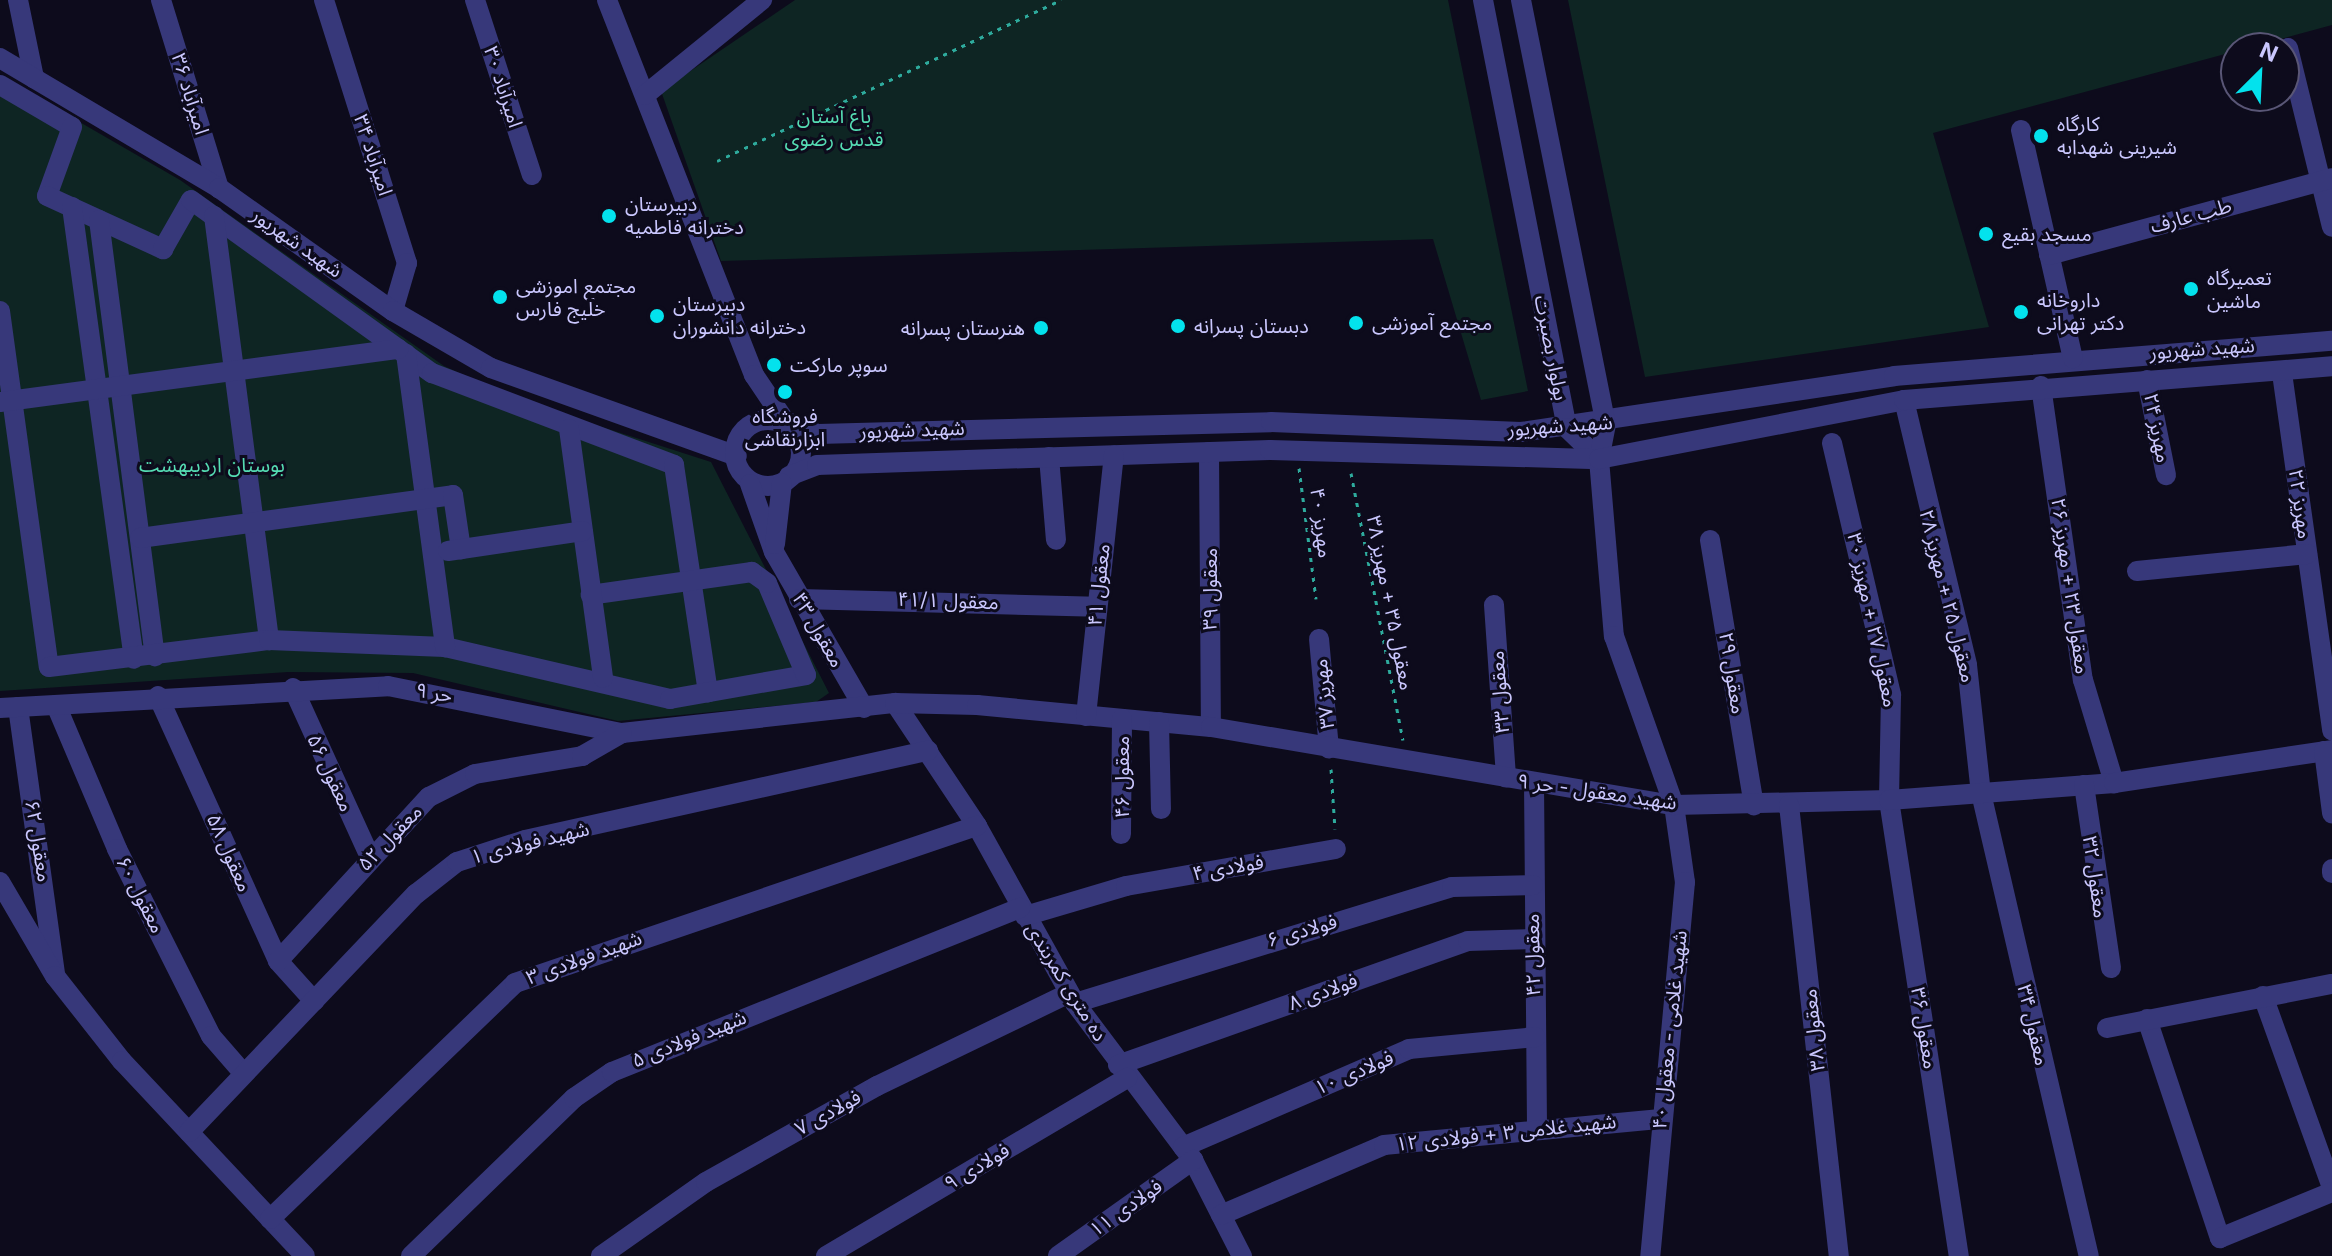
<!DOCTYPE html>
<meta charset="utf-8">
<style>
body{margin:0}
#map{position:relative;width:2332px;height:1256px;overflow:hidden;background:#0d0b1c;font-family:Inter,"Noto Sans Arabic",sans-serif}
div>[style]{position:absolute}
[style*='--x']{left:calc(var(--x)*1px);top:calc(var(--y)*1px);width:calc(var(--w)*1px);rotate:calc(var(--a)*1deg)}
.green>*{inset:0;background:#0e2523}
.path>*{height:3px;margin-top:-1.5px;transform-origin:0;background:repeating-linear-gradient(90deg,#2eab9d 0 4px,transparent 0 10px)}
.minor>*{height:20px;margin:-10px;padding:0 10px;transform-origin:10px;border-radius:10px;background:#37387a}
.minor>.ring{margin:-10px;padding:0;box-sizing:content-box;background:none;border:20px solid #37387a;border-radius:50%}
.dots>*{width:22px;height:22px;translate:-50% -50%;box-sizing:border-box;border:4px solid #0d0b1c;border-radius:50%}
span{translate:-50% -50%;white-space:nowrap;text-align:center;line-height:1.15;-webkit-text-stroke:6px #0d0b1c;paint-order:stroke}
.street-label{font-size:20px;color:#cac7fe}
.park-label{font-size:20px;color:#55dcb3}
.poi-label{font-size:20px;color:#cac7fe}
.left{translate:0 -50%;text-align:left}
.right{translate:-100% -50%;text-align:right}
.north{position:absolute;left:2220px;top:32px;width:80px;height:80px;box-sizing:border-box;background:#0d0b1c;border:2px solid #595676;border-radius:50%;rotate:24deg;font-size:22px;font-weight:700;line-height:32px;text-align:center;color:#cac7fe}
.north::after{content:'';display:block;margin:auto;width:28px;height:36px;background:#03e2ed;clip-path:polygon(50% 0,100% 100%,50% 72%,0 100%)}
</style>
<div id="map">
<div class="green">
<i style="clip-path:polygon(795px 0,1448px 0,1528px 391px,1481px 400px,1433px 239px,721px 261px,661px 91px)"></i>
<i style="clip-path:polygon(1568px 0,2332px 0,2332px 25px,1933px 133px,1989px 327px,1645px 377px)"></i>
<i style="clip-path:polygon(0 76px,180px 180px,444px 366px,521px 401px,711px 462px,829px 693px,816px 702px,618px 721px,413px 673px,288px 672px,0 691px)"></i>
</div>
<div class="path">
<i style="--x:717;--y:161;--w:380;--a:-25.1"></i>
<i style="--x:1299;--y:468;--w:132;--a:82.6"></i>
<i style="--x:1351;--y:473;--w:272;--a:79"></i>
<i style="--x:1331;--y:769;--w:60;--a:86.2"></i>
</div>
<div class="minor">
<i style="--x:18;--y:0;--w:80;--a:78.4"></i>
<i style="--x:161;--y:0;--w:197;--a:72.9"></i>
<i style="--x:324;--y:0;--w:276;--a:72.5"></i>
<i style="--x:407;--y:263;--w:50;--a:106.3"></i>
<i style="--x:475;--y:0;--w:184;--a:72"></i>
<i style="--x:607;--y:0;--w:403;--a:68.6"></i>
<i style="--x:754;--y:375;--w:55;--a:56"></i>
<i style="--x:785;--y:421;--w:35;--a:22"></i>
<i style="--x:818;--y:434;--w:453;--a:-1.5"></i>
<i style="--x:1271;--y:422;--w:250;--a:2.3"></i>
<i style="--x:1521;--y:432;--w:377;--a:-8.5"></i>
<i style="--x:1894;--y:376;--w:439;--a:-4.6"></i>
<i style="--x:1483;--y:0;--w:436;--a:78.9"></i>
<i style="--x:1567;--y:428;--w:45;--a:44.1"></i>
<i style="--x:1521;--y:0;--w:432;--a:78.7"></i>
<i style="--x:1606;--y:424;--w:36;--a:101"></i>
<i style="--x:1599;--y:459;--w:178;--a:85.2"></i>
<i style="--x:1614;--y:636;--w:179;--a:70.5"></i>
<i style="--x:1674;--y:805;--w:78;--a:81.9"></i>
<i style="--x:1685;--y:882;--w:376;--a:95.3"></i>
<i style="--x:2288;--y:48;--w:184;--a:76.2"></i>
<i style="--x:0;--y:58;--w:255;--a:30.7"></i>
<i style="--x:219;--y:188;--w:213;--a:35.3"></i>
<i style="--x:393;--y:311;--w:113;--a:30.2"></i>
<i style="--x:491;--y:368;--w:261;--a:19.7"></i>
<i style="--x:0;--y:85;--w:83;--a:30.3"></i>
<i style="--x:72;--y:127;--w:73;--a:109.9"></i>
<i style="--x:47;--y:196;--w:128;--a:24.6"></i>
<i style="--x:163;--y:249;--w:56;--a:-60.3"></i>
<i style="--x:191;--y:200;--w:297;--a:35.7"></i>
<i style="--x:432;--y:373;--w:259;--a:20.8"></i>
<i style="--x:674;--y:465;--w:230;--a:81.5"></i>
<i style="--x:645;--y:95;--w:151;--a:-39.1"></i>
<i style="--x:2021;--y:130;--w:234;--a:77.2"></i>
<i style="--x:72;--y:207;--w:456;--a:82.2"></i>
<i style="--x:214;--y:216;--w:428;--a:82.6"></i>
<i style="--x:99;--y:220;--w:440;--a:82.7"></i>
<i style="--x:2049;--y:255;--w:293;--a:-15.2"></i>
<i style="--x:0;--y:311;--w:359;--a:82.2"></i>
<i style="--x:49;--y:667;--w:222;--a:-7"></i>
<i style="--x:269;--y:640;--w:176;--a:2.3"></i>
<i style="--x:445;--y:647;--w:231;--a:13"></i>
<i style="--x:670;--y:699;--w:138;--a:-10"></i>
<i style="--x:806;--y:675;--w:100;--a:-113"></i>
<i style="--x:767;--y:583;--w:19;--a:-144"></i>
<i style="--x:752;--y:572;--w:163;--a:171.9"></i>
<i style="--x:406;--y:354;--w:296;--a:82.4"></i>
<i style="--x:2282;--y:373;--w:361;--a:82"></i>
<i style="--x:2147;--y:380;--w:97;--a:78.7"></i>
<i style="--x:2041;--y:386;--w:297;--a:81.9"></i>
<i style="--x:2083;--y:680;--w:108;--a:73.2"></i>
<i style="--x:1904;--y:400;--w:272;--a:76.6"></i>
<i style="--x:1967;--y:665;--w:129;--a:83.8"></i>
<i style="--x:1981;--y:793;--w:475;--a:76.9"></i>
<i style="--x:0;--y:402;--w:402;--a:-7.6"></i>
<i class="ring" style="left:735px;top:420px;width:46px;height:46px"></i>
<i style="--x:569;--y:429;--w:251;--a:82.2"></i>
<i style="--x:1832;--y:443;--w:259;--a:76.8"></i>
<i style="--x:1891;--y:695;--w:105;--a:91.1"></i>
<i style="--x:1889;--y:800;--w:461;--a:81.3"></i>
<i style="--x:1209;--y:452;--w:275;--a:89.6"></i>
<i style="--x:1049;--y:457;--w:83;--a:85.2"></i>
<i style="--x:789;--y:476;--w:30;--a:-21"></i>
<i style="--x:817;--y:465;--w:453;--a:-1.9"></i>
<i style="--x:1270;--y:450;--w:329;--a:1.6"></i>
<i style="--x:1599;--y:459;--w:311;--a:-10.9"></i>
<i style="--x:1904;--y:400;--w:429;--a:-4.5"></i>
<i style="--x:750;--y:484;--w:72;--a:70.6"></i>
<i style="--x:774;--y:552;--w:180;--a:60"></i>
<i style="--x:140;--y:538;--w:316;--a:-7.8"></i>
<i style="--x:453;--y:495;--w:55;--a:81.6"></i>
<i style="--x:1710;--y:540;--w:269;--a:80.6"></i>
<i style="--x:775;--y:544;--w:61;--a:-83.5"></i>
<i style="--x:448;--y:551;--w:136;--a:-8.4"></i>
<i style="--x:2137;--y:571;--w:171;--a:-5.7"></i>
<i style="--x:799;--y:599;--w:297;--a:1.5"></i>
<i style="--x:1494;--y:605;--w:173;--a:86"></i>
<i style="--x:1319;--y:639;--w:110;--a:84.8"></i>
<i style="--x:293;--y:688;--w:186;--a:65.5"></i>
<i style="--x:158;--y:696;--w:291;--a:65.6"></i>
<i style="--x:278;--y:961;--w:54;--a:48"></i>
<i style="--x:895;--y:703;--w:148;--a:56.3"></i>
<i style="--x:977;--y:826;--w:202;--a:61"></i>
<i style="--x:1075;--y:1003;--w:196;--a:53.1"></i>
<i style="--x:1193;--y:1160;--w:108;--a:63"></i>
<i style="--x:56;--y:705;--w:156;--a:67"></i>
<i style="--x:117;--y:849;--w:209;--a:63.3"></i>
<i style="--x:211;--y:1036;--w:50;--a:49"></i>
<i style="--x:18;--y:707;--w:268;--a:82.1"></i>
<i style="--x:0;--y:708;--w:389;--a:-3.2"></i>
<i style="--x:388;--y:686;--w:239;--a:11.4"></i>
<i style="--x:622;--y:733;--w:275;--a:-6.3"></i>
<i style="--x:895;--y:703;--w:82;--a:1.4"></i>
<i style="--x:977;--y:705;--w:235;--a:5.4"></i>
<i style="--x:1211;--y:727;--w:470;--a:9.6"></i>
<i style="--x:1674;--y:805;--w:215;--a:-1.3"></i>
<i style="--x:1889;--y:800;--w:226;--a:-4.3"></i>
<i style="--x:2114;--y:783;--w:220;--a:-8.6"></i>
<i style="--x:1086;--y:716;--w:262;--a:-83.9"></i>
<i style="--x:1159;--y:722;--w:87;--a:88.7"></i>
<i style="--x:2324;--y:751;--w:63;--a:82.6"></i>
<i style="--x:1534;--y:783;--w:344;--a:89.5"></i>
<i style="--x:2084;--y:785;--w:185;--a:81.6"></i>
<i style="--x:1789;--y:805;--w:454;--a:83.7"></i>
<i style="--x:1121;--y:834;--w:115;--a:-89.5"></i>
<i style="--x:2332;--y:869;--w:4;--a:90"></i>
<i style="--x:0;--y:882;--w:109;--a:59.7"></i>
<i style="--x:55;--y:976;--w:108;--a:51.8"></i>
<i style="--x:122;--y:1061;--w:267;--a:46.8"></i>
<i style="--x:1025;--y:916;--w:105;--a:-16.5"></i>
<i style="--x:1126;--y:886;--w:213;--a:-10"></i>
<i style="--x:278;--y:961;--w:223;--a:-47.4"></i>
<i style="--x:429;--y:797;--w:51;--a:-26.6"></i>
<i style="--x:475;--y:774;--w:109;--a:-9.5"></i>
<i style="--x:582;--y:756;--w:46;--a:-29.9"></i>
<i style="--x:2263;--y:996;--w:204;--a:70.2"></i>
<i style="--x:1075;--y:1003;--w:394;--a:-17.1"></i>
<i style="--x:1452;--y:887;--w:81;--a:-1.4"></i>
<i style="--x:2147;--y:1019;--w:231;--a:71.6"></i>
<i style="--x:2220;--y:1238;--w:121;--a:-22.3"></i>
<i style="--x:2107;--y:1028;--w:229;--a:-11.1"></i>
<i style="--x:1118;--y:1065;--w:371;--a:-19.5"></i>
<i style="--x:1468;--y:941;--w:64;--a:-1.8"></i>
<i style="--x:189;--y:1132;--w:329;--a:-46.4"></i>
<i style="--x:416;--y:894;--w:52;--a:-38"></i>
<i style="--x:457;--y:862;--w:71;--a:-17.9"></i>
<i style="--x:525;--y:840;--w:413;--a:-12.5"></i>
<i style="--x:1183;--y:1147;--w:246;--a:-23.4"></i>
<i style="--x:1409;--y:1049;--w:127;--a:-5.4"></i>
<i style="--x:1221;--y:1215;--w:177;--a:-23.2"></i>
<i style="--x:1384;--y:1145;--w:278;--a:-5.4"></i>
<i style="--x:270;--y:1219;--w:340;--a:-43.9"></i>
<i style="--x:515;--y:983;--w:488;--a:-18.8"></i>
<i style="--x:411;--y:1256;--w:227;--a:-44.1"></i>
<i style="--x:574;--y:1098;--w:46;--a:-34.4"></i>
<i style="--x:612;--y:1072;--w:440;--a:-21.9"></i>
<i style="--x:601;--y:1256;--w:128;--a:-35.2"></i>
<i style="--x:706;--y:1182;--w:196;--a:-29.3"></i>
<i style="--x:877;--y:1086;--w:213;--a:-25.8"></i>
<i style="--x:826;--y:1256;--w:350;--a:-30.6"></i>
<i style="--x:1058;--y:1256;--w:166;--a:-35.4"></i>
</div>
<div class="dots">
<i style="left:2041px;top:136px;background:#03e2ed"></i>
<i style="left:609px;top:216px;background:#03e2ed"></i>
<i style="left:1986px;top:234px;background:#03e2ed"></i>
<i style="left:2191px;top:289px;background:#03e2ed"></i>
<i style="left:500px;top:297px;background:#03e2ed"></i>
<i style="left:2021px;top:312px;background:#03e2ed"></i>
<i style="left:657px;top:316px;background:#03e2ed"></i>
<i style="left:1356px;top:323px;background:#03e2ed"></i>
<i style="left:1178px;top:326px;background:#03e2ed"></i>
<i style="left:1041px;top:328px;background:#03e2ed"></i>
<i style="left:774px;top:365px;background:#03e2ed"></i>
<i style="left:785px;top:392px;background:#03e2ed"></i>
</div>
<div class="street-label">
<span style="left:503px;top:87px;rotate:72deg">امیرآباد ۳۰</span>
<span style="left:190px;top:94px;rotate:73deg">امیرآباد ۳۶</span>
<span style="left:373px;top:155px;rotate:72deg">امیرآباد ۳۴</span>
<span style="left:2191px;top:216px;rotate:-15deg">طب عارف</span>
<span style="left:297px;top:243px;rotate:35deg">شهید شهریور</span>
<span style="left:1551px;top:348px;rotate:79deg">بولوار بصیرت</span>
<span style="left:2202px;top:349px;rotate:-4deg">شهید شهریور</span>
<span style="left:1560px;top:426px;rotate:-4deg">شهید شهریور</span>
<span style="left:2157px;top:428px;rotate:79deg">مهریز ۲۴</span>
<span style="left:912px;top:430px;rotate:-2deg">شهید شهریور</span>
<span style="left:2300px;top:504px;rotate:82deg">مهریز ۲۲</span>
<span style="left:1321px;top:523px;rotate:83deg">مهریز ۴۰</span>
<span style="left:1099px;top:585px;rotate:-84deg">معقول ۴۱</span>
<span style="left:2070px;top:586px;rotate:82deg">معقول ۲۳ + مهریز ۲۶</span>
<span style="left:1210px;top:589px;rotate:-90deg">معقول ۳۹</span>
<span style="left:1947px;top:596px;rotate:76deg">معقول ۲۵ + مهریز ۲۸</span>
<span style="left:948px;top:601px;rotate:2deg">معقول ۴۱/۱</span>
<span style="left:1390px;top:603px;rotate:79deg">معقول ۳۵ + مهریز ۳۸</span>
<span style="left:1872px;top:620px;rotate:78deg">معقول ۲۷ + مهریز ۳۰</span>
<span style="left:818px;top:630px;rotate:60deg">معقول ۴۳</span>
<span style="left:1732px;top:673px;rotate:81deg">معقول ۲۹</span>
<span style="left:1500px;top:692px;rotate:-94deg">معقول ۳۳</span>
<span style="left:434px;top:693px;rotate:10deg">حر ۹</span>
<span style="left:1324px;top:694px;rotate:-96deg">مهریز ۳۷</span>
<span style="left:330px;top:773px;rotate:65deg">معقول ۵۶</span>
<span style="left:1122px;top:777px;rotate:-90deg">معقول ۴۶</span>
<span style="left:1597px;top:792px;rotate:8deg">شهید معقول - حر ۹</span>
<span style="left:390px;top:838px;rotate:-46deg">معقول ۵۲</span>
<span style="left:38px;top:841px;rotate:81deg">معقول ۶۲</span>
<span style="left:530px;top:843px;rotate:-14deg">شهید فولادی ۱</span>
<span style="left:229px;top:853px;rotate:66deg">معقول ۵۸</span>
<span style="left:1228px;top:868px;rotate:-10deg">فولادی ۴</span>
<span style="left:2095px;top:877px;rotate:82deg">معقول ۳۲</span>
<span style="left:140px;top:895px;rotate:63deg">معقول ۶۰</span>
<span style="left:1302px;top:931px;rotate:-16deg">فولادی ۶</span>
<span style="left:1533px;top:955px;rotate:-91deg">معقول ۴۲</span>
<span style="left:584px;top:958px;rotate:-20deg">شهید فولادی ۳</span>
<span style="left:1066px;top:982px;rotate:58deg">ده متری کمربندی</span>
<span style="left:1323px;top:992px;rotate:-20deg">فولادی ۸</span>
<span style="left:2033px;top:1025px;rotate:77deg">معقول ۳۴</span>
<span style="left:1924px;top:1028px;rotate:81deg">معقول ۳۶</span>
<span style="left:1670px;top:1030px;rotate:-84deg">شهید غلامی - معقول ۴۰</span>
<span style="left:1814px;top:1030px;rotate:-96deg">معقول ۳۸</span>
<span style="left:689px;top:1039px;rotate:-22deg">شهید فولادی ۵</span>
<span style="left:1354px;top:1073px;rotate:-23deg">فولادی ۱۰</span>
<span style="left:828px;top:1113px;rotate:-29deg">فولادی ۷</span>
<span style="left:1506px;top:1133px;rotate:-6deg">شهید غلامی ۳ + فولادی ۱۲</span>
<span style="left:977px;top:1167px;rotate:-31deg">فولادی ۹</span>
<span style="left:1126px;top:1208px;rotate:-35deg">فولادی ۱۱</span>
</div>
<div class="park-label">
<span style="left:834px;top:128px">باغ آستان<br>قدس رضوی</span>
<span style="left:212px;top:465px">بوستان اردیبهشت</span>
</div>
<div class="poi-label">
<span class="left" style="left:2057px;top:136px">کارگاه<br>شیرینی شهدابه</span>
<span class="left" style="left:625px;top:216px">دبیرستان<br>دخترانه فاطمیه</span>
<span class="left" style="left:2002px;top:234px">مسجد بقیع</span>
<span class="left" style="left:2207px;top:290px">تعمیرگاه<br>ماشین</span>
<span class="left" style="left:516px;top:298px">مجتمع اموزشی<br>خلیج فارس</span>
<span class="left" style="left:2037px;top:312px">داروخانه<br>دکتر تهرانی</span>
<span class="left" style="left:673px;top:316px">دبیرستان<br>دخترانه دانشوران</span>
<span class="left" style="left:1372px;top:323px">مجتمع آموزشی</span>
<span class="left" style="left:1194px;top:326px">دبستان پسرانه</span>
<span class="right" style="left:1025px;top:328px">هنرستان پسرانه</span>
<span class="left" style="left:790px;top:365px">سوپر مارکت</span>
<span style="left:785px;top:428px">فروشگاه<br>ابزارنقاشی</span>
</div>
<div class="north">N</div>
</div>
